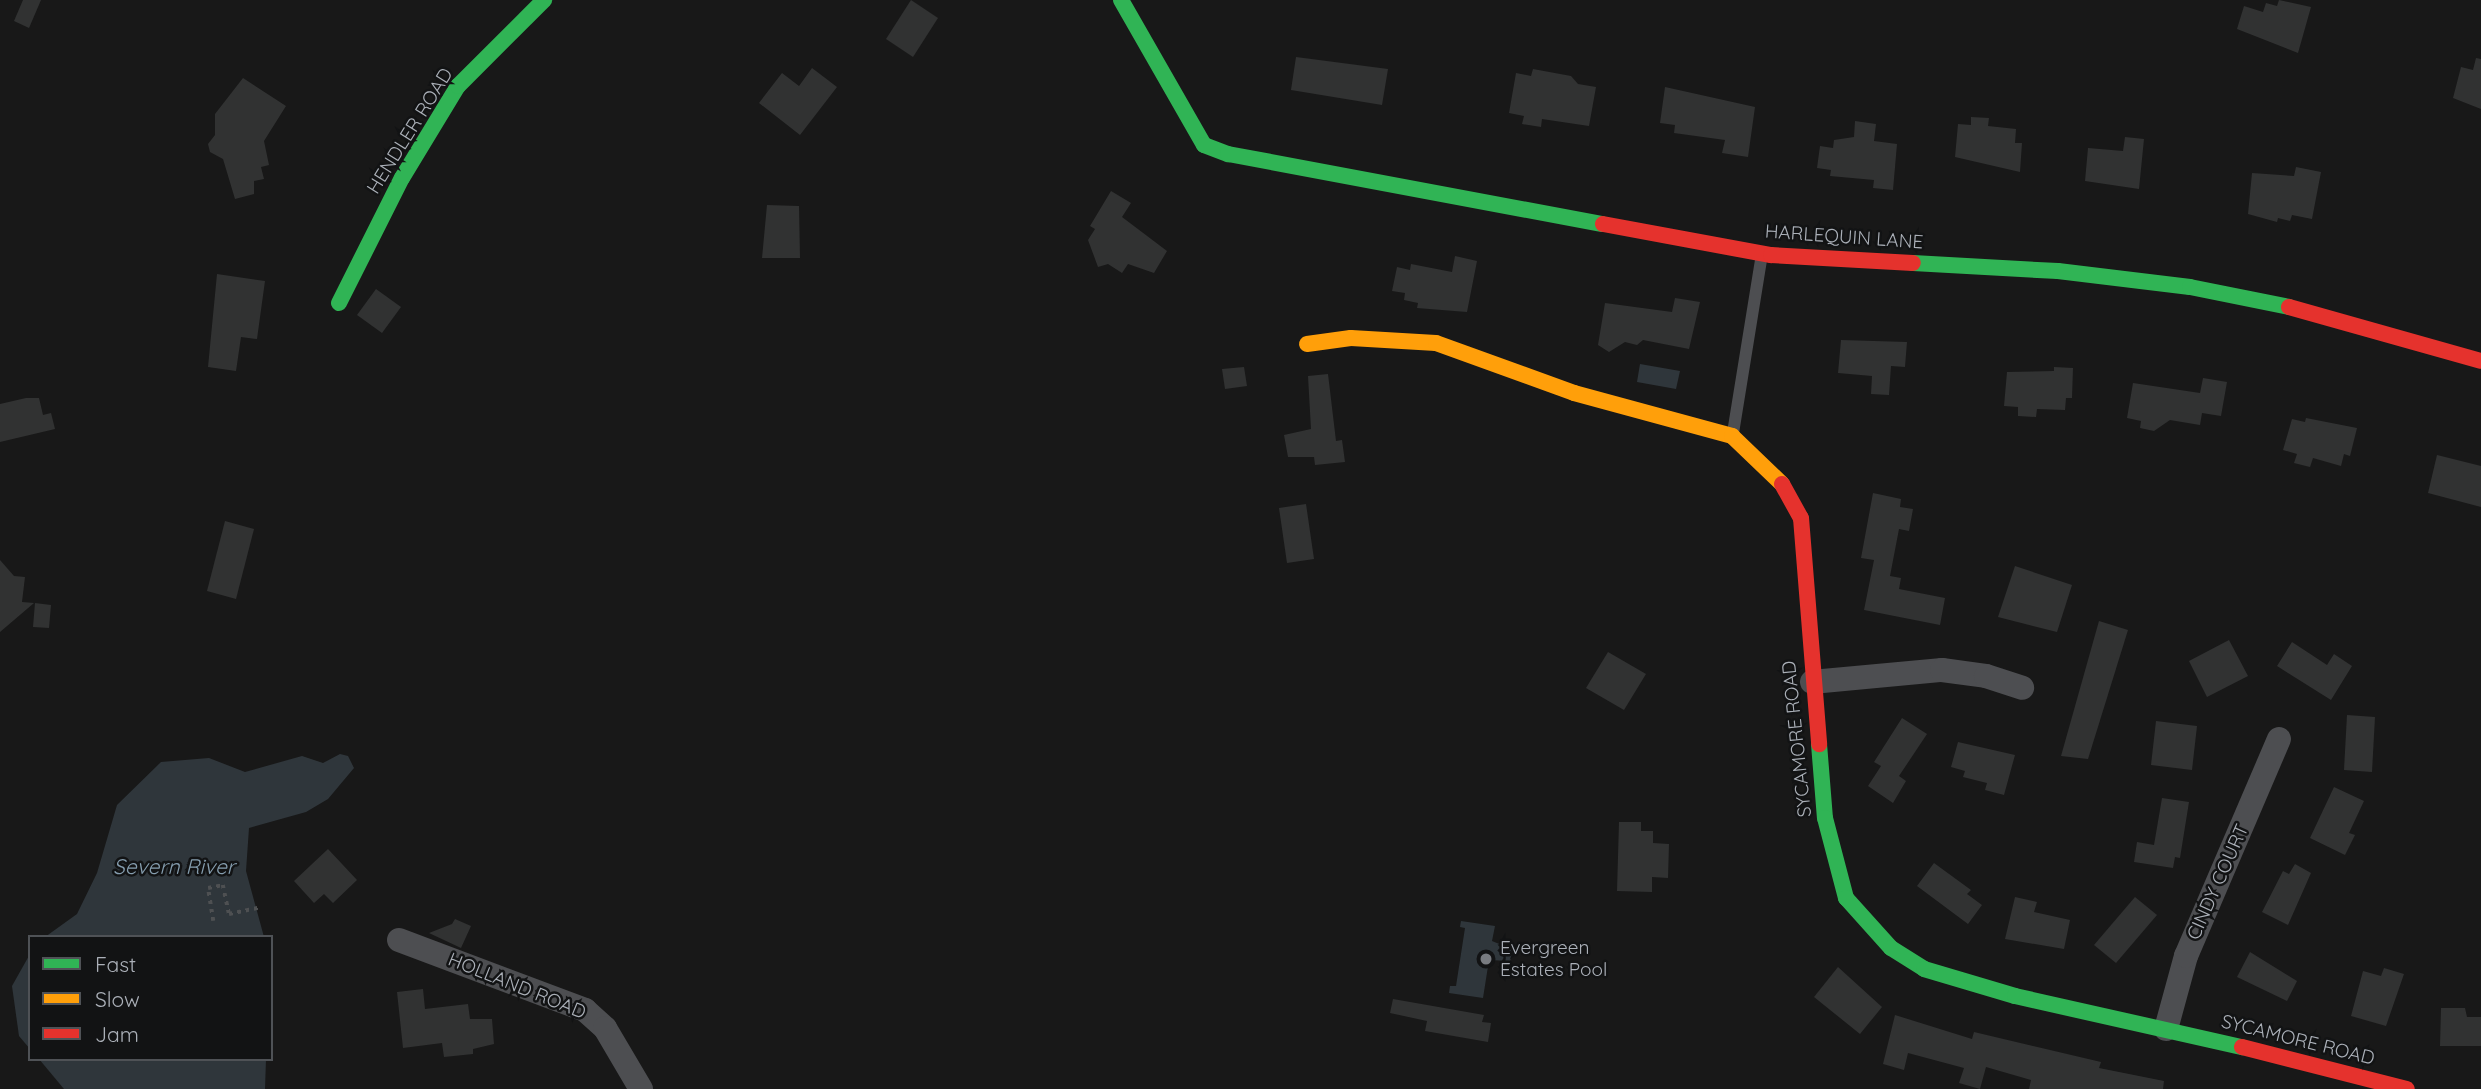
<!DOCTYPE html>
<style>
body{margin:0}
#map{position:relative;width:2481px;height:1089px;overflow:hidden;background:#181818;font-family:Quicksand,sans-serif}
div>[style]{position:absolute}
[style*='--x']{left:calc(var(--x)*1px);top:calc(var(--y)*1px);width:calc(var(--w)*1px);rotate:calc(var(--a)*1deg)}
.water>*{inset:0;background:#2f363b}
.building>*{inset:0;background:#313232}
.path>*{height:3.5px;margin-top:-1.75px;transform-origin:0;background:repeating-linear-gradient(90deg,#4e5052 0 3.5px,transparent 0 8.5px)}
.lane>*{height:12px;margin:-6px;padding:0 6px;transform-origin:6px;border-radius:6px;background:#4d4e51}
.street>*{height:24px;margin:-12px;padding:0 12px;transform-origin:12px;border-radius:12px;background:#4d4e51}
.fast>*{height:16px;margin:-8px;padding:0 8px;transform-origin:8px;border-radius:8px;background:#30b455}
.slow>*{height:16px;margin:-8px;padding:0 8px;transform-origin:8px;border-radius:8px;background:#ff9f0a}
.jam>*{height:16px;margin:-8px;padding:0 8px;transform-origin:8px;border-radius:8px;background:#e5322d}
.dots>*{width:19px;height:19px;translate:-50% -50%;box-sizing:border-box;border:4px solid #121314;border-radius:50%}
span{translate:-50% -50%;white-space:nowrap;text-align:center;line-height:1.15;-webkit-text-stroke:5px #121314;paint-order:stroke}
.street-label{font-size:19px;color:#abb0b8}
.poi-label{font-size:19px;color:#abb0b8}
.left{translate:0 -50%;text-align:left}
.water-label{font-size:21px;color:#869eaf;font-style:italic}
.legend{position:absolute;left:28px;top:935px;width:245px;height:126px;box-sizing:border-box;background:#121314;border:2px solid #4f5256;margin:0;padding:9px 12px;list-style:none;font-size:21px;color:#abb0b8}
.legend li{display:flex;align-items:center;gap:14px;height:35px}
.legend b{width:35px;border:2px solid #4f5256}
</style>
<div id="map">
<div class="water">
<i style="clip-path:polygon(1640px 364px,1680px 371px,1676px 389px,1637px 382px)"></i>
<i style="clip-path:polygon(340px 754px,348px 756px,354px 768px,328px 799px,306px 812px,249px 828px,246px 871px,264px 937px,45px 937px,77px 914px,97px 873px,117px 805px,161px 762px,209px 758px,245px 772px,302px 756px,323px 763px)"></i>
<i style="clip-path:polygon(1461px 921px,1495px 926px,1492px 941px,1514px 950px,1510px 961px,1489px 960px,1483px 998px,1449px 993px,1450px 986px,1456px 986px,1465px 928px,1460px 927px)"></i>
<i style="clip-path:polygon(30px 954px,30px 1049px,19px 1036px,12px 986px)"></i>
<i style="clip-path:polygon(39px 1059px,266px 1059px,265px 1089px,64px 1089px)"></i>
</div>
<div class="building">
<i style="clip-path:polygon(23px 0,41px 0,29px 28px,14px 21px)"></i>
<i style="clip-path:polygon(911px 0,938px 18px,913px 57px,886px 39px)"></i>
<i style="clip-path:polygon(2279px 0,2311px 7px,2298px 53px,2237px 29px,2244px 6px,2263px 12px,2266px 3px,2277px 6px)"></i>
<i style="clip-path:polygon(1296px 57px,1388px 69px,1382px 105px,1291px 90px)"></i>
<i style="clip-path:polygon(2476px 58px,2481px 59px,2481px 109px,2453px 98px,2461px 67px,2473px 70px)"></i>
<i style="clip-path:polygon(812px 68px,837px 87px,800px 135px,759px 103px,782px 73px,799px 86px)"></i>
<i style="clip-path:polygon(1533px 69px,1571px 76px,1578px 84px,1596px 87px,1589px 126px,1542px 119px,1541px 127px,1522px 124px,1524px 116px,1509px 113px,1516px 73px,1531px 76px)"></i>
<i style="clip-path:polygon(243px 78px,286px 106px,264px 141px,269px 165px,261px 167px,264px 179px,254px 181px,254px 194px,235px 199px,223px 159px,210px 152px,208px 144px,215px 135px,215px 114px)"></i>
<i style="clip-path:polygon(1665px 87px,1755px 107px,1748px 157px,1722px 153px,1725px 140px,1674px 133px,1675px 125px,1660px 123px)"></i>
<i style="clip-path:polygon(1971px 117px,1989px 118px,1988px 126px,2016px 129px,2015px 143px,2022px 143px,2020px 172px,1955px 157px,1958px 124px,1971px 125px)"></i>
<i style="clip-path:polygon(1855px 121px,1876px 124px,1874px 141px,1897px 144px,1893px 190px,1873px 188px,1874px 180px,1830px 176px,1831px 170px,1817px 168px,1820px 146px,1833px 148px,1834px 140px,1854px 137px)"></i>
<i style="clip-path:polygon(2125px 137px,2144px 139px,2139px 189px,2085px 181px,2088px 148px,2123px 151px)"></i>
<i style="clip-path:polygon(2296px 167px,2321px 172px,2312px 219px,2292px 215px,2290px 221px,2278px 218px,2277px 222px,2248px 214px,2252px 173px,2294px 176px)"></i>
<i style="clip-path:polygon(1111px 191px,1131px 203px,1122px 217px,1167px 251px,1154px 273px,1128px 264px,1122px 273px,1108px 264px,1098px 267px,1088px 240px,1095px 229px,1090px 226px)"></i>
<i style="clip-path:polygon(767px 205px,799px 206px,800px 258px,762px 258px)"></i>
<i style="clip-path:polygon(1455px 256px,1477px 261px,1467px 312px,1417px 308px,1418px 303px,1404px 300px,1405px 293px,1392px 291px,1397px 267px,1410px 270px,1411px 264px,1452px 272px)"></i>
<i style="clip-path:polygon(217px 274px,265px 281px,257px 339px,241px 337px,236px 371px,208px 367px)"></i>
<i style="clip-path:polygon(376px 289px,401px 307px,382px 333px,357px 315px)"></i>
<i style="clip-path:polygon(1675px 298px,1700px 302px,1689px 349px,1643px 340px,1637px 345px,1625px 342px,1609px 352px,1598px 345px,1605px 303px,1672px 312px)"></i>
<i style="clip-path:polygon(1841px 340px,1907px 342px,1905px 367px,1891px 366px,1889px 395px,1871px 394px,1872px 376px,1838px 373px)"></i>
<i style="clip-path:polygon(1244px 367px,1247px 386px,1225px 389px,1222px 369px)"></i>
<i style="clip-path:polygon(2054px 367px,2073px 368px,2072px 398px,2066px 398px,2065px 410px,2037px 409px,2036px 417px,2018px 416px,2018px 407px,2004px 406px,2007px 372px,2054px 371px)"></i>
<i style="clip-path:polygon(1328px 374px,1336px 441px,1342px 440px,1345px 462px,1315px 465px,1314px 457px,1288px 457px,1284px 435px,1311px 429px,1308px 376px)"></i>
<i style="clip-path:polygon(2203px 378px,2227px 382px,2221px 416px,2202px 413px,2200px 425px,2170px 420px,2154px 431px,2140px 428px,2141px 421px,2127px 418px,2133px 383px,2200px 393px)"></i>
<i style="clip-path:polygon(26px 398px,39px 398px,43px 415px,51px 413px,55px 429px,0 442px,0 404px)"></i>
<i style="clip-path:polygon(2306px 418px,2357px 428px,2350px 456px,2344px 454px,2341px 466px,2313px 458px,2310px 467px,2294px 463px,2297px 454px,2283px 450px,2292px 419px,2305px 422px)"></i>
<i style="clip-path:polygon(2437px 455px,2481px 466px,2481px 507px,2428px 493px)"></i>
<i style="clip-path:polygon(1873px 493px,1901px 499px,1900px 507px,1913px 509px,1909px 531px,1899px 529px,1890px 576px,1901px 578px,1899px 589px,1945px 598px,1940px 625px,1864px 610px,1874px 560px,1861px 558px)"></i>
<i style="clip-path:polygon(1306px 504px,1314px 559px,1287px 563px,1279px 508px)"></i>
<i style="clip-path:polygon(225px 521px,254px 529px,236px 599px,207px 591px)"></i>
<i style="clip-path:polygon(0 560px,14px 576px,25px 577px,22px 602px,34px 603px,0 632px)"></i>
<i style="clip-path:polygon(2015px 566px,2072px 585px,2057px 632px,1998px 617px)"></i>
<i style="clip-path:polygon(35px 603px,51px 605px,49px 628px,33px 627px)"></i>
<i style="clip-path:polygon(2099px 621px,2128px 630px,2088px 759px,2061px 756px)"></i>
<i style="clip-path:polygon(2229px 640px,2248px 676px,2207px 697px,2189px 661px)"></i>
<i style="clip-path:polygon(2292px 642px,2327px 665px,2334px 654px,2352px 666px,2331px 700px,2277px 666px)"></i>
<i style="clip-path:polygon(1608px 652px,1646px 674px,1624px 710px,1586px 688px)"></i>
<i style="clip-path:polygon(2347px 715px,2375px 717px,2372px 772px,2344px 770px)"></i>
<i style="clip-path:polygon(1902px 718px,1927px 734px,1899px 776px,1906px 781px,1893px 803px,1868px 786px,1881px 766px,1874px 762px)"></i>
<i style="clip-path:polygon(2156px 721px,2197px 726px,2192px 770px,2151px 765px)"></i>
<i style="clip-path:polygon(1958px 742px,2015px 755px,2004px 795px,1985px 790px,1987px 783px,1963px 777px,1965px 771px,1951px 767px)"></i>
<i style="clip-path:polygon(2334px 787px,2364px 801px,2349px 833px,2355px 835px,2345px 855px,2310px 838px)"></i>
<i style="clip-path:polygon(2162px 798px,2189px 802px,2180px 858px,2175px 857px,2173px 868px,2134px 862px,2137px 842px,2154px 845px)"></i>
<i style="clip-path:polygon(1619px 822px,1641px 822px,1641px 831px,1653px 831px,1653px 843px,1669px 844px,1668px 878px,1652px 877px,1652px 892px,1617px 891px)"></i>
<i style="clip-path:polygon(328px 849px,357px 880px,333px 903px,324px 894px,314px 903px,294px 881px)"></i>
<i style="clip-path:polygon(1934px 863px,1971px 890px,1967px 894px,1982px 905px,1968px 924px,1917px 886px)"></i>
<i style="clip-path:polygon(2295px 864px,2311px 873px,2288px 925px,2262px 912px,2283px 871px,2289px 874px)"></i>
<i style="clip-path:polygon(2015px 897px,2037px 902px,2034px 912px,2070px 920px,2064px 949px,2005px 939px)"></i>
<i style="clip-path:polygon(2135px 897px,2157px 915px,2116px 963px,2094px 945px)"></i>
<i style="clip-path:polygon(455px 919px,471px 926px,461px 948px,429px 933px,452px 924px)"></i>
<i style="clip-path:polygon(2250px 952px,2297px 981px,2287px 1001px,2237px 977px)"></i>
<i style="clip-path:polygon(1838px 967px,1882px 1007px,1860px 1034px,1814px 997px)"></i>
<i style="clip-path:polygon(2384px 968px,2404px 974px,2386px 1026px,2351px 1016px,2363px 971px,2381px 976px)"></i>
<i style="clip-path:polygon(423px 989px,425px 1009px,468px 1004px,470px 1019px,492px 1019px,494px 1044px,473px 1049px,473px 1054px,444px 1057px,442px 1043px,403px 1048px,397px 992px)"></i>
<i style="clip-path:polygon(1393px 999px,1484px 1015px,1482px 1022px,1491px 1023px,1488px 1042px,1425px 1031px,1427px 1021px,1390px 1013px)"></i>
<i style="clip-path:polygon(2441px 1008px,2465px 1008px,2467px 1017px,2481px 1017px,2481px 1046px,2440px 1046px)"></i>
<i style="clip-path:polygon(1895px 1015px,1972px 1039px,1974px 1032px,2101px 1062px,2099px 1068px,2164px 1081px,2163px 1089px,2029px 1089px,2031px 1080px,1986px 1067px,1980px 1089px,1959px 1083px,1964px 1068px,1908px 1053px,1904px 1070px,1883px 1064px)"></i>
</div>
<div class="path">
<i style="--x:213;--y:921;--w:33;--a:-99"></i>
<i style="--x:208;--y:888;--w:15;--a:-11"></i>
<i style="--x:223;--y:885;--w:30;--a:78"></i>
<i style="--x:229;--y:914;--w:30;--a:-12"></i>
</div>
<div class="lane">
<i style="--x:1733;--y:433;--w:181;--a:-80.8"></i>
</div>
<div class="street">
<i style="--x:1812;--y:682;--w:131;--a:-5.3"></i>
<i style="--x:1942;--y:670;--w:44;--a:7.8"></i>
<i style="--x:1986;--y:676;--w:38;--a:18"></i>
<i style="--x:399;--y:940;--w:199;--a:20.6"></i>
<i style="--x:585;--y:1010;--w:27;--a:42"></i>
<i style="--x:605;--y:1028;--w:71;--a:59.5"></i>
<i style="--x:2166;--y:1029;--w:76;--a:-74.7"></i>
<i style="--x:2186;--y:956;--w:236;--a:-66.8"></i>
</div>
<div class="fast">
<i style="--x:1121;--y:0;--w:167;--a:60.2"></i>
<i style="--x:1204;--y:145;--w:26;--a:21"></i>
<i style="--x:1228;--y:154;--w:381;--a:10.6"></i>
<i style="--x:1913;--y:263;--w:145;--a:3.2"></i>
<i style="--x:2058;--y:271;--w:133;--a:6.9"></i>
<i style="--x:2190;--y:287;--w:101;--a:11.4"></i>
<i style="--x:339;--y:303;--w:140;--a:-63.3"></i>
<i style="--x:402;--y:178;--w:108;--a:-58.7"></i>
<i style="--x:458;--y:86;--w:122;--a:-45"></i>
<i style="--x:1819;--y:744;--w:74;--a:85.4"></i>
<i style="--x:1825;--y:818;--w:83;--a:75.3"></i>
<i style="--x:1846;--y:898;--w:67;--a:48"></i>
<i style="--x:1891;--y:948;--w:39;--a:32"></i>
<i style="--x:1924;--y:969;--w:95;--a:16.5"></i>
<i style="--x:2015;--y:996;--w:233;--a:12.7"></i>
</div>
<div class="slow">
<i style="--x:1307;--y:344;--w:44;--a:-7.8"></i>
<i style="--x:1351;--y:338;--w:85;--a:3.4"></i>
<i style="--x:1436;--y:343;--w:147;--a:19.9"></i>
<i style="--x:1574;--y:393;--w:164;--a:15.2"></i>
<i style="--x:1732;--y:436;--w:69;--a:43.8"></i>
</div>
<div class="jam">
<i style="--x:1603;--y:224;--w:171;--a:10.5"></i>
<i style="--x:1771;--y:255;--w:142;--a:3.2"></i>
<i style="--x:2289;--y:307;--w:199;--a:15.7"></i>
<i style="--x:1782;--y:484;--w:39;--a:61"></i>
<i style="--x:1801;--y:518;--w:227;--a:85.4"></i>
<i style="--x:2242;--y:1047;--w:170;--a:14.3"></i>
</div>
<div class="dots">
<i style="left:1486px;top:959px;background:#787b80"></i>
</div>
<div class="street-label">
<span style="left:410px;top:131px;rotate:-58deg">HENDLER ROAD</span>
<span style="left:1844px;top:237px;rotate:4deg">HARLEQUIN LANE</span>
<span style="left:1797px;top:739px;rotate:-96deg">SYCAMORE ROAD</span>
<span style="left:2218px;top:882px;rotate:-66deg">CINDY COURT</span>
<span style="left:517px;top:986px;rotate:22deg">HOLLAND ROAD</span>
<span style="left:2298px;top:1040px;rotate:14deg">SYCAMORE ROAD</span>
</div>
<div class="poi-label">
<span class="left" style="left:1500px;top:959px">Evergreen<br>Estates Pool</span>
</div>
<div class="water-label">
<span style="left:174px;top:866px">Severn River</span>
</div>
<ul class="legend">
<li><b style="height:9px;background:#30b455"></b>Fast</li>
<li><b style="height:9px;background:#ff9f0a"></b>Slow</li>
<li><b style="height:9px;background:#e5322d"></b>Jam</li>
</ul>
</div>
